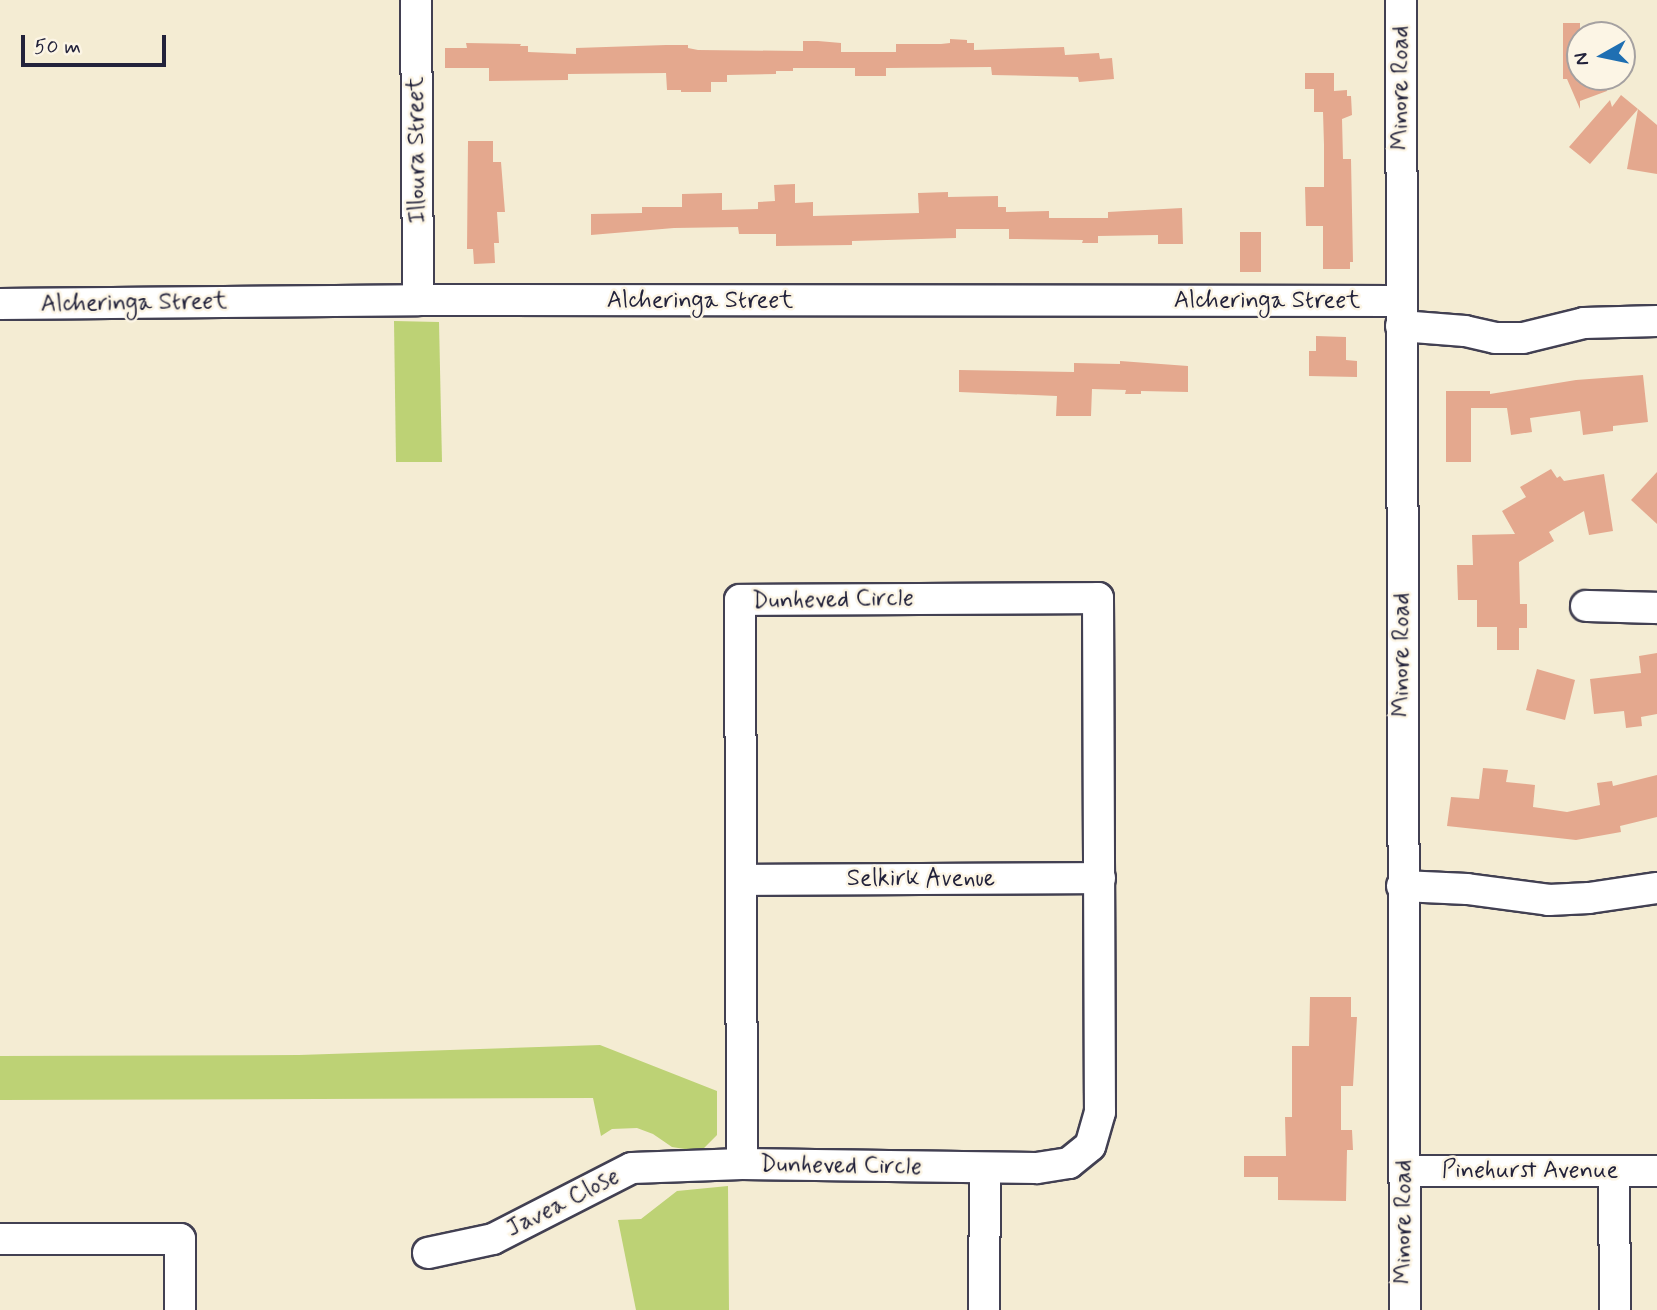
<!DOCTYPE html>
<style>
body{margin:0}
#map{position:relative;width:1657px;height:1310px;overflow:hidden;background:#f4ecd3;font-family:Mynerve,sans-serif}
div>[style]{position:absolute}
[style*='--x']{left:calc(var(--x)*1px);top:calc(var(--y)*1px);width:calc(var(--w)*1px);rotate:calc(var(--a)*1deg)}
.green>*{inset:0;background:#bdd275}
.building>*{inset:0;background:#e4a88e}
.roads{filter:drop-shadow(2px 0 #424052) drop-shadow(-2px 0 #424052) drop-shadow(0 2px #424052) drop-shadow(0 -2px #424052)}
.minor>*{height:30px;margin:-15px;padding:0 15px;transform-origin:15px;border-radius:15px;background:#fff}
span{translate:-50% -50%;white-space:nowrap;text-align:center;line-height:1.15;-webkit-text-stroke:5px #fcf5e5;paint-order:stroke}
.street-label{font-size:24px;color:#22223b}
.north{position:absolute;left:1566px;top:21px;width:70px;height:70px;box-sizing:border-box;background:#fcf5e5;border:2px solid #a5a1a1;border-radius:50%;rotate:261deg;font-size:19px;font-weight:700;line-height:28px;text-align:center;color:#22223b}
.north::after{content:'';display:block;margin:auto;width:24px;height:32px;background:#1f6fb2;clip-path:polygon(50% 0,100% 100%,50% 72%,0 100%)}
.scale{position:absolute;left:21px;top:35px;width:145px;height:32px;box-sizing:border-box;border:4px solid #22223b;border-top:0;padding-left:9px;font-size:21px;line-height:24px;white-space:nowrap;color:#22223b;-webkit-text-stroke:5px #fcf5e5;paint-order:stroke}
</style>
<div id="map">
<div class="green">
<i style="clip-path:polygon(394px 321px,439px 322px,442px 462px,396px 462px)"></i>
<i style="clip-path:polygon(600px 1045px,717px 1091px,717px 1135px,703px 1149px,691px 1150px,672px 1147px,653px 1134px,637px 1128px,612px 1129px,601px 1136px,593px 1098px,0 1100px,0 1056px,299px 1055px)"></i>
<i style="clip-path:polygon(728px 1186px,729px 1310px,636px 1310px,618px 1220px,641px 1219px,677px 1191px)"></i>
</div>
<div class="building">
<i style="clip-path:polygon(1563px 23px,1580px 23px,1580px 77px,1602px 77px,1607px 91px,1580px 101px,1580px 109px,1567px 79px,1563px 79px)"></i>
<i style="clip-path:polygon(950px 39px,967px 40px,967px 43px,974px 43px,974px 50px,1064px 47px,1065px 55px,1099px 53px,1100px 59px,1112px 58px,1114px 79px,1079px 82px,1078px 77px,992px 75px,991px 67px,886px 68px,886px 76px,855px 76px,855px 68px,793px 68px,793px 71px,776px 71px,776px 74px,727px 75px,727px 82px,711px 82px,711px 92px,681px 92px,681px 90px,667px 90px,666px 73px,568px 74px,568px 80px,489px 81px,489px 68px,445px 68px,445px 48px,467px 48px,466px 43px,521px 44px,520px 46px,528px 46px,528px 52px,576px 54px,576px 48px,666px 45px,688px 45px,688px 48px,698px 50px,803px 51px,803px 41px,818px 41px,841px 43px,841px 52px,896px 52px,896px 44px,941px 44px,950px 43px)"></i>
<i style="clip-path:polygon(1305px 73px,1334px 73px,1334px 91px,1347px 90px,1347px 96px,1351px 96px,1352px 115px,1342px 119px,1343px 159px,1351px 159px,1353px 262px,1350px 262px,1350px 269px,1323px 269px,1323px 226px,1306px 226px,1305px 187px,1324px 187px,1324px 145px,1323px 112px,1314px 112px,1314px 89px,1305px 89px)"></i>
<i style="clip-path:polygon(1621px 95px,1638px 109px,1590px 164px,1569px 147px,1610px 100px,1612px 107px)"></i>
<i style="clip-path:polygon(1638px 109px,1657px 125px,1657px 174px,1627px 169px)"></i>
<i style="clip-path:polygon(468px 141px,493px 141px,493px 162px,501px 162px,505px 212px,497px 212px,499px 243px,494px 243px,495px 263px,474px 264px,473px 249px,467px 249px)"></i>
<i style="clip-path:polygon(795px 184px,795px 203px,813px 202px,813px 216px,919px 213px,918px 193px,948px 192px,948px 197px,998px 196px,998px 207px,1006px 207px,1006px 212px,1049px 211px,1049px 218px,1108px 218px,1108px 212px,1182px 208px,1183px 244px,1158px 244px,1158px 235px,1098px 236px,1098px 243px,1082px 243px,1083px 240px,1009px 239px,1009px 229px,956px 229px,956px 238px,852px 241px,852px 245px,776px 246px,776px 234px,739px 234px,738px 227px,674px 228px,591px 235px,591px 214px,642px 213px,642px 207px,682px 207px,682px 194px,722px 193px,722px 210px,758px 209px,758px 202px,775px 201px,774px 185px)"></i>
<i style="clip-path:polygon(1240px 232px,1261px 232px,1261px 272px,1240px 272px)"></i>
<i style="clip-path:polygon(1316px 336px,1346px 337px,1346px 360px,1357px 361px,1357px 377px,1309px 376px,1309px 351px,1316px 351px)"></i>
<i style="clip-path:polygon(1120px 361px,1188px 366px,1188px 392px,1141px 391px,1141px 394px,1125px 394px,1126px 390px,1092px 389px,1091px 416px,1056px 416px,1057px 396px,959px 392px,959px 370px,1074px 372px,1074px 363px,1120px 364px)"></i>
<i style="clip-path:polygon(1643px 375px,1648px 422px,1613px 426px,1613px 431px,1583px 435px,1580px 411px,1530px 418px,1532px 432px,1511px 435px,1507px 408px,1471px 408px,1471px 462px,1446px 462px,1446px 391px,1490px 391px,1490px 394px,1576px 380px)"></i>
<i style="clip-path:polygon(1551px 469px,1557px 478px,1560px 476px,1564px 481px,1604px 474px,1613px 531px,1589px 535px,1584px 511px,1549px 532px,1554px 541px,1519px 562px,1520px 604px,1527px 604px,1527px 628px,1519px 628px,1519px 650px,1497px 650px,1497px 627px,1477px 627px,1477px 600px,1458px 600px,1457px 565px,1473px 565px,1472px 535px,1515px 534px,1502px 511px,1526px 497px,1520px 487px)"></i>
<i style="clip-path:polygon(1657px 472px,1657px 524px,1631px 500px)"></i>
<i style="clip-path:polygon(1657px 653px,1657px 714px,1641px 717px,1642px 726px,1626px 728px,1624px 711px,1594px 714px,1590px 679px,1641px 673px,1639px 656px)"></i>
<i style="clip-path:polygon(1537px 669px,1575px 680px,1565px 720px,1526px 710px)"></i>
<i style="clip-path:polygon(1483px 768px,1508px 770px,1506px 782px,1535px 785px,1533px 807px,1567px 812px,1600px 805px,1597px 783px,1612px 781px,1613px 786px,1657px 775px,1657px 817px,1620px 826px,1621px 832px,1576px 840px,1447px 826px,1451px 797px,1479px 799px)"></i>
<i style="clip-path:polygon(1310px 997px,1351px 997px,1351px 1017px,1357px 1017px,1353px 1086px,1341px 1086px,1341px 1130px,1352px 1130px,1353px 1150px,1347px 1150px,1346px 1201px,1278px 1200px,1278px 1177px,1244px 1177px,1244px 1156px,1286px 1156px,1285px 1117px,1292px 1117px,1292px 1046px,1309px 1046px)"></i>
</div>
<div class="roads">
<div class="minor">
<i style="--x:416;--y:0;--w:300;--a:89.6"></i>
<i style="--x:1401;--y:0;--w:1310;--a:89.83"></i>
<i style="--x:0;--y:304;--w:418;--a:-0.5"></i>
<i style="--x:418;--y:300;--w:983;--a:0.06"></i>
<i style="--x:1401;--y:326;--w:64;--a:4.5"></i>
<i style="--x:1465;--y:331;--w:31;--a:13"></i>
<i style="--x:1495;--y:338;--w:28;--a:0"></i>
<i style="--x:1523;--y:338;--w:63;--a:-13.8"></i>
<i style="--x:1584;--y:323;--w:73;--a:-1.6"></i>
<i style="--x:1098;--y:598;--w:514;--a:89.78"></i>
<i style="--x:1100;--y:1112;--w:35;--a:106"></i>
<i style="--x:1090;--y:1146;--w:27;--a:141"></i>
<i style="--x:1069;--y:1163;--w:33;--a:171"></i>
<i style="--x:1036;--y:1168;--w:294;--a:-179.2"></i>
<i style="--x:742;--y:1164;--w:564;--a:-90.2"></i>
<i style="--x:740;--y:600;--w:358;--a:-0.3"></i>
<i style="--x:1586;--y:606;--w:71;--a:1.6"></i>
<i style="--x:742;--y:880;--w:358;--a:-0.3"></i>
<i style="--x:1402;--y:886;--w:65;--a:2.6"></i>
<i style="--x:1467;--y:889;--w:83;--a:7.6"></i>
<i style="--x:1549;--y:900;--w:40;--a:-2.9"></i>
<i style="--x:1589;--y:898;--w:69;--a:-8.4"></i>
<i style="--x:1404;--y:1171;--w:253;--a:0"></i>
<i style="--x:1614;--y:1171;--w:139;--a:89.6"></i>
<i style="--x:0;--y:1239;--w:180;--a:0"></i>
<i style="--x:180;--y:1239;--w:71;--a:90"></i>
<i style="--x:428;--y:1253;--w:66;--a:-12.2"></i>
<i style="--x:493;--y:1239;--w:156;--a:-27.1"></i>
<i style="--x:632;--y:1168;--w:110;--a:-2.1"></i>
<i style="--x:984;--y:1310;--w:142;--a:-89.6"></i>
</div>
</div>
<div class="street-label">
<span style="left:1401px;top:88px;rotate:-90deg">Minore Road</span>
<span style="left:417px;top:150px;rotate:-91deg">Illoura Street</span>
<span style="left:700px;top:301px">Alcheringa Street</span>
<span style="left:1267px;top:301px">Alcheringa Street</span>
<span style="left:134px;top:303px;rotate:-1deg">Alcheringa Street</span>
<span style="left:833px;top:600px;rotate:-1deg">Dunheved Circle</span>
<span style="left:1402px;top:655px;rotate:-90deg">Minore Road</span>
<span style="left:921px;top:879px">Selkirk Avenue</span>
<span style="left:841px;top:1166px;rotate:1deg">Dunheved Circle</span>
<span style="left:1530px;top:1171px">Pinehurst Avenue</span>
<span style="left:563px;top:1203px;rotate:-27deg">Javea Close</span>
<span style="left:1404px;top:1222px;rotate:-90deg">Minore Road</span>
</div>
<div class="north">N</div>
<div class="scale">50 m</div>
</div>
